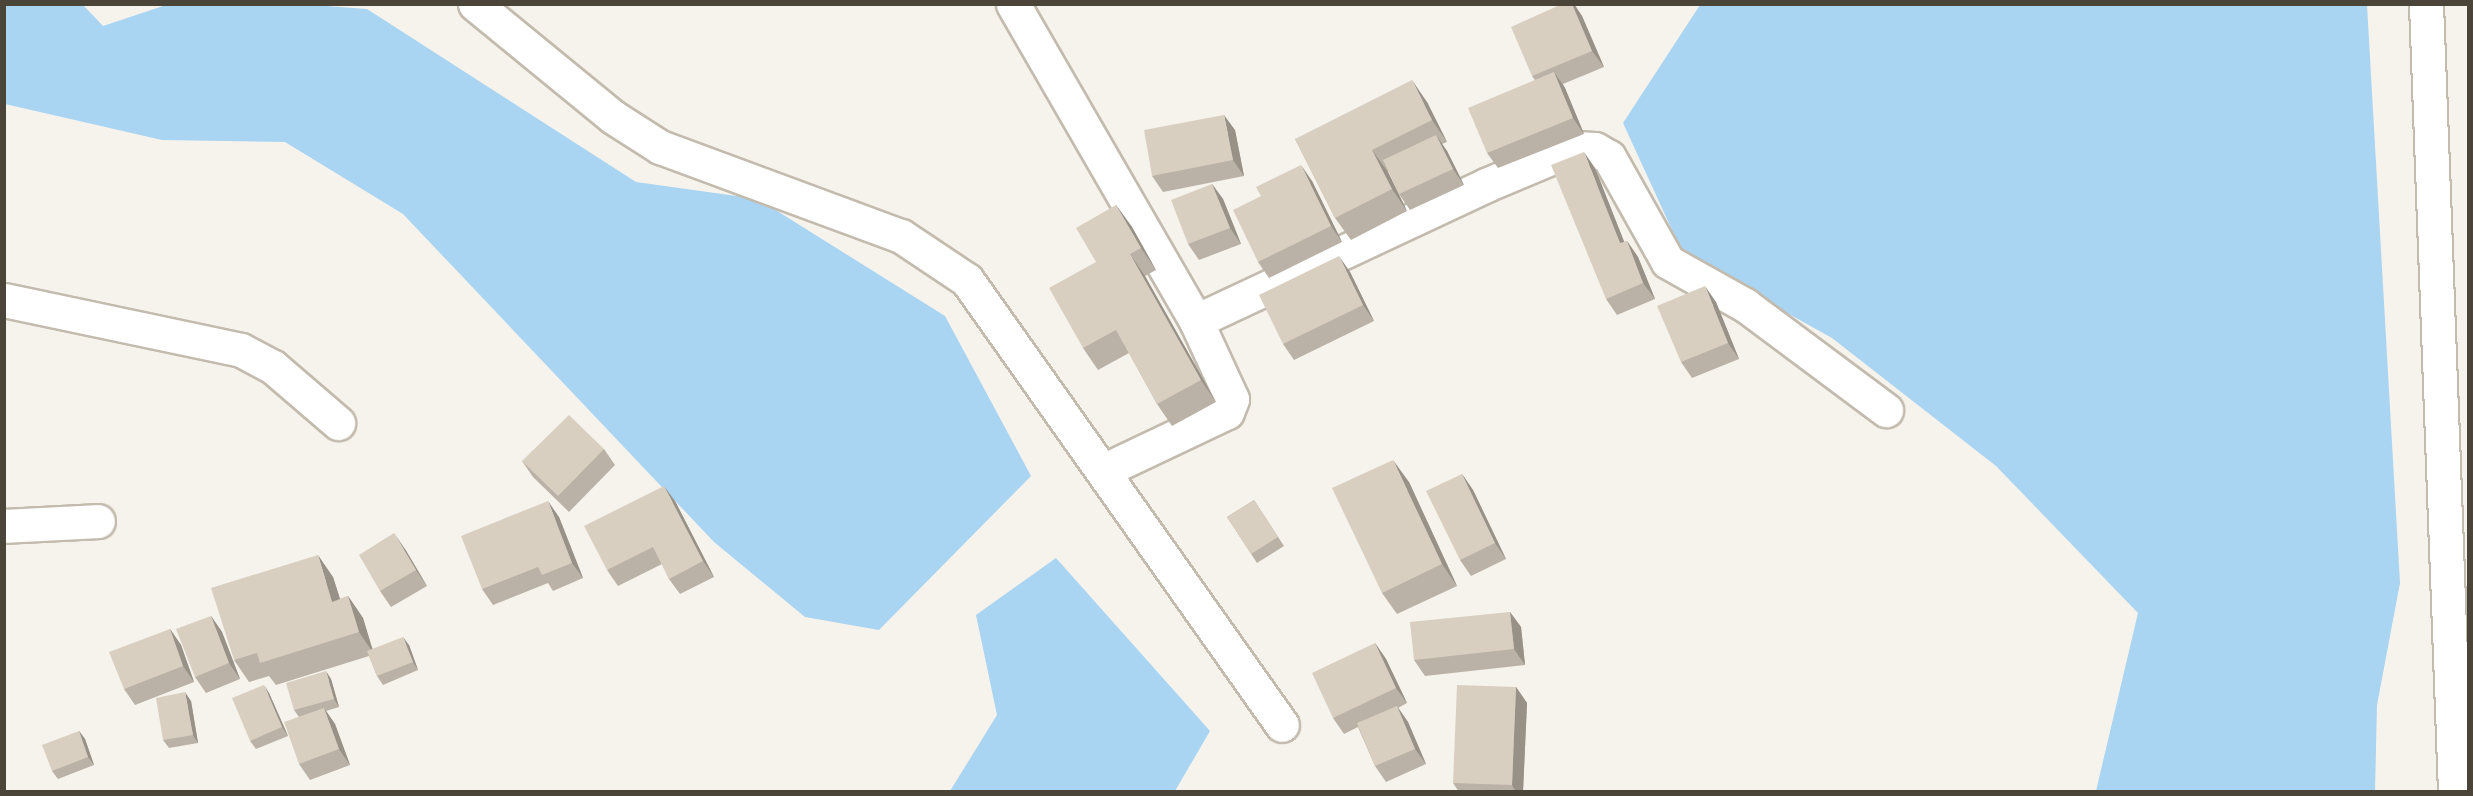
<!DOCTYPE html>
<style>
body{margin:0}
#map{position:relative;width:2473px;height:796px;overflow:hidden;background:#f6f3ec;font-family:"Noto Sans",sans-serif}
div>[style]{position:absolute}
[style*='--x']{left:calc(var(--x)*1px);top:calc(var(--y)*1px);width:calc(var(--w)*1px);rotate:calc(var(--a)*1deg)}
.water>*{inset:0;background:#a9d4f2}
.roads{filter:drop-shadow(2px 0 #c2bbae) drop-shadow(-2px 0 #c2bbae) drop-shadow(0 2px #c2bbae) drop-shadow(0 -2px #c2bbae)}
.minor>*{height:33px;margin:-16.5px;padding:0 16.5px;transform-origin:16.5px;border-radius:16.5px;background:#fff}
.wall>*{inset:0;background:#bab2a6}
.shaded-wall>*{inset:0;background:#979187}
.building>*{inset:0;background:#d8cfc1}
span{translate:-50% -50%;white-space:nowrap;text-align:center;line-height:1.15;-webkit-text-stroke:4.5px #fff;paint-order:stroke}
.frame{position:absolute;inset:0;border:6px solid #4b4439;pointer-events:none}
</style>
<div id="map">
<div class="water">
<i style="clip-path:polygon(299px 4px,367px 9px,636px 182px,758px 199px,945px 316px,1031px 476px,879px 630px,805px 617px,714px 542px,403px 214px,285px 142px,162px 140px,5px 104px,5px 5px,83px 5px,103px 26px,166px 5px)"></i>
<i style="clip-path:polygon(1700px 5px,2367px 5px,2400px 583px,2377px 705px,2375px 791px,2096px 791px,2138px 613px,1996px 466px,1832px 338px,1684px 256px,1623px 123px)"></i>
<i style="clip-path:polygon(1056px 558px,1210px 731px,1175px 791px,950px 791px,997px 715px,976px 615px)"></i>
</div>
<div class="roads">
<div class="minor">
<i style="--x:475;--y:4;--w:178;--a:39.3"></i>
<i style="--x:613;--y:117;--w:56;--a:32.6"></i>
<i style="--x:660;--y:147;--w:257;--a:20.3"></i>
<i style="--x:901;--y:236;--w:79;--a:33.7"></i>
<i style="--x:967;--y:280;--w:545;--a:54.71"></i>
<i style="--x:1013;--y:4;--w:366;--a:60"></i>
<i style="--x:1196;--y:321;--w:86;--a:65.2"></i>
<i style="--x:1232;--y:399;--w:14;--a:111"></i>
<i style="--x:1227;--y:412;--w:137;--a:154.6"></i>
<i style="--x:2426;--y:4;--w:789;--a:87.89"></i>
<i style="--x:4;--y:300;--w:242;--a:11.9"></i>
<i style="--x:241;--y:350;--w:36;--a:28"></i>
<i style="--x:273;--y:367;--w:86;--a:40.7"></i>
<i style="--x:1196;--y:321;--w:320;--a:-25.1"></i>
<i style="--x:1486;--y:185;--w:95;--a:-22.8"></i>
<i style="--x:1574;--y:148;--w:21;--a:3"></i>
<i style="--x:1595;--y:149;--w:16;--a:30"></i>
<i style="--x:1609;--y:157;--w:120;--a:60.7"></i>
<i style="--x:1668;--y:262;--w:88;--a:29.2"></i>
<i style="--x:1745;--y:305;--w:176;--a:36.7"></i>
<i style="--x:4;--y:526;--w:94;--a:-3"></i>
</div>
</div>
<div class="wall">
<i style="clip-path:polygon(1562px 4px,1574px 4px,1582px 16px,1604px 67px,1563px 84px,1565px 88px,1584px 134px,1498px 168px,1487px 153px,1535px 80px,1532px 76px)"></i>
<i style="clip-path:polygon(1427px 102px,1447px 142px,1442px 144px,1447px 151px,1464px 185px,1410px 210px,1399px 194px,1389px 171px,1388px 172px,1407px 211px,1351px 240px,1335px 218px,1295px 139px)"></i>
<i style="clip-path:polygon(1235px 130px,1244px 176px,1163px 192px,1152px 176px)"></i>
<i style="clip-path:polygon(1595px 168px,1624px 242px,1627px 241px,1638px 257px,1655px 299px,1617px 315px,1606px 299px)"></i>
<i style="clip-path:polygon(1312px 181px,1342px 242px,1269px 278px,1258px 262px)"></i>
<i style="clip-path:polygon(1212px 184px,1223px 199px,1241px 244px,1199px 260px,1188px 244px)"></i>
<i style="clip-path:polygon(1116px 205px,1132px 227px,1156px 270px,1145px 276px,1216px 402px,1172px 426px,1157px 404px,1129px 353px,1098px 370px,1083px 348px,1096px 262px)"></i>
<i style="clip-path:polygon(1350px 272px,1374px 321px,1294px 360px,1283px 344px)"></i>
<i style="clip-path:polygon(1716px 302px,1739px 359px,1692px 378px,1681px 362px)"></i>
<i style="clip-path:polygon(604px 449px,615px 465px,569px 512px,533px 477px,522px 461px)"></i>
<i style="clip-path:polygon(1462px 474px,1473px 490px,1506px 559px,1471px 576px,1460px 560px)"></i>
<i style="clip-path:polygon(1409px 482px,1457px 586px,1397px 614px,1382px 593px)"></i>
<i style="clip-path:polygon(1254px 500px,1284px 546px,1257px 563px,1227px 517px)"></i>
<i style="clip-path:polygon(675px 501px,714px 577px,680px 594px,669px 579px,662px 564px,618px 586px,607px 570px)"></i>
<i style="clip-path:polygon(559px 517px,583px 578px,553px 591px,548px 583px,493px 605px,482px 589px)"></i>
<i style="clip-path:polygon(405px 549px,427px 586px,391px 607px,380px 591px)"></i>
<i style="clip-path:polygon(333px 577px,340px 599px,348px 596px,363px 618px,372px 649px,409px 645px,418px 670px,383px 685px,377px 676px,369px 656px,276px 685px,269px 676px,249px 682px,234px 660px)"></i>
<i style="clip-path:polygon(1510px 612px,1521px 627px,1525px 665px,1425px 676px,1414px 660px)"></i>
<i style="clip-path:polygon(211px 616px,222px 632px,240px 679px,206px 693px,195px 677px)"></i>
<i style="clip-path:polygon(170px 629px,181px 645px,194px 682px,135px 705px,124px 689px)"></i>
<i style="clip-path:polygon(1375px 643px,1386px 659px,1407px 703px,1398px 708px,1408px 722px,1426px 764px,1386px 782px,1375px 766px,1358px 727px,1344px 734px,1333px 718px)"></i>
<i style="clip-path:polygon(331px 679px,339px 707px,326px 711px,335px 724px,350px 765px,310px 780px,299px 764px,299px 717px,294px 710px)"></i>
<i style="clip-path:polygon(1516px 687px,1527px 703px,1523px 792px,1459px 792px,1453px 783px)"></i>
<i style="clip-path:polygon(269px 693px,288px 736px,256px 749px,250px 741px)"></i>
<i style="clip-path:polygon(191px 701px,198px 743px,169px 748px,163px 740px)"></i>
<i style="clip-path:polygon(79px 731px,85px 739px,94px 765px,58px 779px,52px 771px)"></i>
</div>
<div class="shaded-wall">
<i style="clip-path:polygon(1572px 4px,1574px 4px,1582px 16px,1604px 67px,1592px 51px)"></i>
<i style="clip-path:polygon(1554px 72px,1565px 88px,1584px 134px,1573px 118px)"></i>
<i style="clip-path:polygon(1412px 80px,1427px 102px,1447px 142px,1432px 120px)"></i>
<i style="clip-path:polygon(1224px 115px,1235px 130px,1244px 176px,1233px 160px)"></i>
<i style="clip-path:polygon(1436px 135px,1447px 151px,1464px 185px,1453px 169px)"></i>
<i style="clip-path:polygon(1372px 150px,1388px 172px,1407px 211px,1392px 189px)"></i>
<i style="clip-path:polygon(1584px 152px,1595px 168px,1631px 259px,1620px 243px)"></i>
<i style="clip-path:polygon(1301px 165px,1312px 181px,1342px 242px,1331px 226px)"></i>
<i style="clip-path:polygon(1212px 184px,1223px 199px,1241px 244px,1230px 228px)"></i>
<i style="clip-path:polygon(1116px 205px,1132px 227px,1156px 270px,1141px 248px)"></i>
<i style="clip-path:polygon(1627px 241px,1638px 257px,1655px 299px,1643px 283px)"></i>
<i style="clip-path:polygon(1130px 254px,1145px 276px,1216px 402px,1201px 380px)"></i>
<i style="clip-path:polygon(1339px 256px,1350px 272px,1374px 321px,1363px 305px)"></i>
<i style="clip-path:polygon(1705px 286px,1716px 302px,1739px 359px,1728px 343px)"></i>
<i style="clip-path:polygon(1393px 460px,1409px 482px,1457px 586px,1442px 564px)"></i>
<i style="clip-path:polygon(1462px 474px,1473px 490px,1506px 559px,1495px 543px)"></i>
<i style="clip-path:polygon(664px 486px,675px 501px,714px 577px,703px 561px)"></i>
<i style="clip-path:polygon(548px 501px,559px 517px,583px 578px,572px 563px)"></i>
<i style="clip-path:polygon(394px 533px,405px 549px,427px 586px,416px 570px)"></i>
<i style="clip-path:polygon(318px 555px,333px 577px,348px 624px,332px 602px)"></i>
<i style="clip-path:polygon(348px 596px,363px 618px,374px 654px,359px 632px)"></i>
<i style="clip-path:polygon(1510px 612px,1521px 627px,1525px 665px,1514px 649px)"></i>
<i style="clip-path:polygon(211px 616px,222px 632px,240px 679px,229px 663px)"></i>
<i style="clip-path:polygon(170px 629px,181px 645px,194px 682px,183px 666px)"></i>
<i style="clip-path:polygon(403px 637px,409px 645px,418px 670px,413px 662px)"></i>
<i style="clip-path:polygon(1375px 643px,1386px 659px,1407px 703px,1396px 688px)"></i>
<i style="clip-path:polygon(326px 671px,331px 679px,339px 707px,334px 699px)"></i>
<i style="clip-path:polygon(264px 685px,269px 693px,288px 736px,282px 727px)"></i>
<i style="clip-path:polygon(1516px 687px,1527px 703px,1523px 792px,1516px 792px,1512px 785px)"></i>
<i style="clip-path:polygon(185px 692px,191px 701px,198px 743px,193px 735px)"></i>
<i style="clip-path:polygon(1397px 706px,1408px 722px,1426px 764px,1415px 749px)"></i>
<i style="clip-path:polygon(324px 708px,335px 724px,350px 765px,339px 749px)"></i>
<i style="clip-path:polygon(79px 731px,85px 739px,94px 765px,88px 757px)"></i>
</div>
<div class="building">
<i style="clip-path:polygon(1562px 4px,1572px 4px,1592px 51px,1532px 76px,1511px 27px)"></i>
<i style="clip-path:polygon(1554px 72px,1573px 118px,1487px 153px,1468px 108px)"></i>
<i style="clip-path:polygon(1412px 80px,1432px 120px,1372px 150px,1392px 189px,1335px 218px,1295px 139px)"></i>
<i style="clip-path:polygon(1224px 115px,1233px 160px,1152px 176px,1144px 130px)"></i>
<i style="clip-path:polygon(1436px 135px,1453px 169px,1399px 194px,1383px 160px)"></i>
<i style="clip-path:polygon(1584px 152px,1620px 243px,1627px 241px,1643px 283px,1606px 299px,1551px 165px)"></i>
<i style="clip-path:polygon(1301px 165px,1331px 226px,1258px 262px,1233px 210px,1261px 196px,1256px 187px)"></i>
<i style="clip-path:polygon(1212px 184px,1230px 228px,1188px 244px,1171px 200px)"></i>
<i style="clip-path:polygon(1116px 205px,1141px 248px,1130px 254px,1201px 380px,1157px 404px,1116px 330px,1083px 348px,1049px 288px,1096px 262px,1076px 228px)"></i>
<i style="clip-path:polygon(1339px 256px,1363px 305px,1283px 344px,1259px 295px)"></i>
<i style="clip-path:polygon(1705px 286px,1728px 343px,1681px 362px,1657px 306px)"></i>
<i style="clip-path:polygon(569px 415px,604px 449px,558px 496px,522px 461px)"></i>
<i style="clip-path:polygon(1393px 460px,1442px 564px,1382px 593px,1332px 488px)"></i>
<i style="clip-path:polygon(1462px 474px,1495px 543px,1460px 560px,1426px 491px)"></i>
<i style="clip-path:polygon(664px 486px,703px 561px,669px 579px,653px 547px,607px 570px,584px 526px)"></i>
<i style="clip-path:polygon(1254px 500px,1278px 537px,1251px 554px,1227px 517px)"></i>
<i style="clip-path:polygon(548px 501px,572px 563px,542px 575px,538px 567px,482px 589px,461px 536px)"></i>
<i style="clip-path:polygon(394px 533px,416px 570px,380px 591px,359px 555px)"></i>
<i style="clip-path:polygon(318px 555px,332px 602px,348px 596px,359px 632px,260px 663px,257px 653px,234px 660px,211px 588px)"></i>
<i style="clip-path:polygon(1510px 612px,1514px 649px,1414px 660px,1410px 622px)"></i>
<i style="clip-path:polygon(211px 616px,229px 663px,195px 677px,176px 629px)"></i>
<i style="clip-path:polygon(170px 629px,183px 666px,124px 689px,109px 652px)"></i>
<i style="clip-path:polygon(403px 637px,413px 662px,377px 676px,367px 651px)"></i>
<i style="clip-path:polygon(1375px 643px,1396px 688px,1333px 718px,1312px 673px)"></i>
<i style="clip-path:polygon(326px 671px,334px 699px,294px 710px,286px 683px)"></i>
<i style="clip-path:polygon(264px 685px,282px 727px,250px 741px,232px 698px)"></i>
<i style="clip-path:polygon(1457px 685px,1516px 687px,1512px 785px,1453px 783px)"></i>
<i style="clip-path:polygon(185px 692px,193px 735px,163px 740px,156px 698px)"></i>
<i style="clip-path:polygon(1397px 706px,1415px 749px,1375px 766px,1357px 723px)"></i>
<i style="clip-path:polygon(324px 708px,339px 749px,299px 764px,284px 722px)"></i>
<i style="clip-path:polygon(79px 731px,88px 757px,52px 771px,42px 745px)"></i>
</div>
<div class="frame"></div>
</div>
